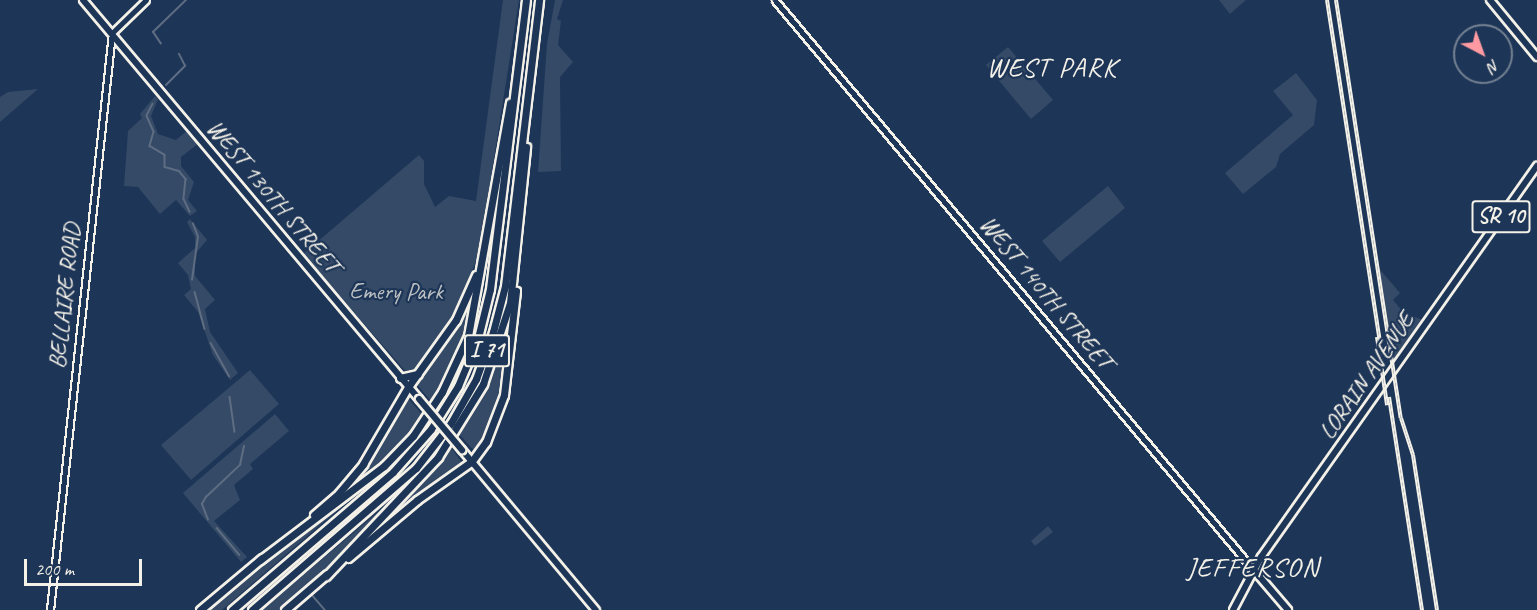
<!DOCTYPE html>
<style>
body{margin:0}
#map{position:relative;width:1537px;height:610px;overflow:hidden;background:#1d3557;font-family:Caveat,sans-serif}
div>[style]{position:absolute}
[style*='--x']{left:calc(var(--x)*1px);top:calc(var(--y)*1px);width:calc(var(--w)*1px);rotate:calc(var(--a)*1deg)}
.green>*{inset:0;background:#354a67}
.stream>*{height:1.5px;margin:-0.75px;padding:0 0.75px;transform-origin:0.75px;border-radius:0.75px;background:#5e6d82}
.roads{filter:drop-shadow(2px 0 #f4f1e8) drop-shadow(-2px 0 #f4f1e8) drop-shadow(0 2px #f4f1e8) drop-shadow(0 -2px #f4f1e8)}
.minor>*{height:4.5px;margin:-2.25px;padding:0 2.25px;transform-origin:2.25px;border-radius:2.25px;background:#1d3557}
.major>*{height:6px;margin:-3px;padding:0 3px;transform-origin:3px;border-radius:3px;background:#1d3557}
.highway>*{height:7px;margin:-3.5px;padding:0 3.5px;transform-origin:3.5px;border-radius:3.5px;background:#1d3557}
.rail>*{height:4px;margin-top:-2px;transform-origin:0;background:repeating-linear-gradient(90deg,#1d3557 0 4.5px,#f4f1e8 0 9px);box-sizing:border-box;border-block:2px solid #f4f1e8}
.bridges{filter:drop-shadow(2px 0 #f4f1e8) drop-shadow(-2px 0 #f4f1e8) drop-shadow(0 2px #f4f1e8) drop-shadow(0 -2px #f4f1e8)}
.major-bridge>*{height:6px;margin:-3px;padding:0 3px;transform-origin:3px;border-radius:3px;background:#1d3557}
span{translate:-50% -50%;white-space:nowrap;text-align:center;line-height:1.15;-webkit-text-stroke:4.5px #1d3557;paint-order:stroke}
.shield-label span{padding:2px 4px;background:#1d3557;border:2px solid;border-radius:4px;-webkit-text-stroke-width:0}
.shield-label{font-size:22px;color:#f4f1e8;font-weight:700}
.street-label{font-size:24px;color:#f4f1e8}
.park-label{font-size:24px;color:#bbbfc1}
.quarter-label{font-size:27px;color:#f4f1e8;letter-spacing:1.5px}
.north{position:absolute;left:1453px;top:24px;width:60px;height:60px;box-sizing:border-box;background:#1d3557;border:2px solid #738091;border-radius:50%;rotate:139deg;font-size:16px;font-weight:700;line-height:24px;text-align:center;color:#f4f1e8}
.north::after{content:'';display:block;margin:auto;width:21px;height:27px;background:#ff9aa2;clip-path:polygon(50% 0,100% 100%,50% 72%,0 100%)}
.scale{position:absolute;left:24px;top:559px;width:118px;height:27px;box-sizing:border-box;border:3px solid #f4f1e8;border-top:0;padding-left:8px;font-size:18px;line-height:21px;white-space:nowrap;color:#f4f1e8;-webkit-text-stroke:4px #1d3557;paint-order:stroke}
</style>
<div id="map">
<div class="green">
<i style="clip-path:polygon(503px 0,519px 0,479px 253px,454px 316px,417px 370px,407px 373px,303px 254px,419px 155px,424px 161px,424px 184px,435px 207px,449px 196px,476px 201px)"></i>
<i style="clip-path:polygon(555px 0,563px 0,557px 19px,561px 21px,558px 45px,573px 62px,560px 77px,561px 171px,538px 172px,547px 44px)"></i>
<i style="clip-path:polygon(1219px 0,1246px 0,1230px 14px)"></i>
<i style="clip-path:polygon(1008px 47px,1053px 100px,1031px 119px,986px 65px)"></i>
<i style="clip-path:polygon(1296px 73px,1317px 100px,1314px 125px,1280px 154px,1276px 167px,1243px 194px,1225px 173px,1293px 115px,1273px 91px)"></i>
<i style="clip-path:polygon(38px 89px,0 122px,0 97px,8px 92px)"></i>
<i style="clip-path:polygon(155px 96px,158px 99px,151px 116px,158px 134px,176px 140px,188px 130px,199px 143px,181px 157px,181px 166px,194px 182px,188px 200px,197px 211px,190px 216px,176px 200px,160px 214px,138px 187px,124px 186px,128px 131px,142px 118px,140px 114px)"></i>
<i style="clip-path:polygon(1108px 186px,1125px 208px,1060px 262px,1042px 241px)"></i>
<i style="clip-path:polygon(190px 219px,207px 240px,195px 254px,195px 276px,215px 300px,205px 309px,210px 332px,238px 373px,230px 380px,213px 355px,198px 312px,184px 295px,191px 289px,188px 275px,178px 263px,195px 248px,195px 237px,187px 222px)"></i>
<i style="clip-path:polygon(1376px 265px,1400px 293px,1393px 300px,1403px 312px,1425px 321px,1391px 368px)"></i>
<i style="clip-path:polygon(471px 294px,464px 338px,433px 404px,415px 382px,456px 326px)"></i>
<i style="clip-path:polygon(512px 312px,501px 398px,476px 453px,459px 434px,491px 375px)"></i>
<i style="clip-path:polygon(250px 370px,279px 404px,191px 480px,161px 445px)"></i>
<i style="clip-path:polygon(407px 397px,424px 417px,388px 459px,322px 510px,347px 489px,366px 464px)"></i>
<i style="clip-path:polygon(275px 414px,289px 431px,250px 464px,253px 469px,234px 485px,240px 500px,214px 521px,247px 557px,241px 562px,183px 493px)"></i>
<i style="clip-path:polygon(450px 446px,463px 464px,415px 496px,367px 540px)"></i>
<i style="clip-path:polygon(377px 476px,222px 610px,208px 610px,280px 548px)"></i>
<i style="clip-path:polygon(391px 501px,318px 579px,281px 610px,262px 610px)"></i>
<i style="clip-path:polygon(1048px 526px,1053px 532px,1035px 546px,1031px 541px)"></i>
</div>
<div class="stream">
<i style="--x:161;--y:44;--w:14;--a:-124"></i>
<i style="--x:153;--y:32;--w:46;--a:-44.1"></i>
<i style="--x:166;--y:85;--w:27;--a:-45"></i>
<i style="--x:185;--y:66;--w:13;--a:-117"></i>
<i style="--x:153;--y:104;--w:13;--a:117"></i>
<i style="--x:147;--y:116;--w:17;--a:66"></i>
<i style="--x:154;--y:132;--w:15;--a:106"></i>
<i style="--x:150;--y:146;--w:17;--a:31"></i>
<i style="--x:165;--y:155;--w:12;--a:90"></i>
<i style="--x:165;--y:167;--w:15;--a:16"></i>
<i style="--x:179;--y:171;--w:11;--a:49"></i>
<i style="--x:186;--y:179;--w:20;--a:96"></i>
<i style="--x:184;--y:199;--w:14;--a:65"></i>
<i style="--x:192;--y:280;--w:43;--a:-82.1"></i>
<i style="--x:198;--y:237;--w:14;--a:-111"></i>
<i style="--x:195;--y:292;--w:38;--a:75"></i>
<i style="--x:211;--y:343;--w:38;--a:61"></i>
<i style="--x:230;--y:397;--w:35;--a:82"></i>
<i style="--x:208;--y:520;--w:17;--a:-111"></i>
<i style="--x:202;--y:504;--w:8;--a:-60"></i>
<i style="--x:206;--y:497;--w:47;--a:-43.3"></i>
<i style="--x:240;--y:465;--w:19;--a:-78"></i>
<i style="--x:217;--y:528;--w:35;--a:50"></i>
<i style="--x:313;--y:596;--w:18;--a:49"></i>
</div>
<div class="roads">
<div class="minor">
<i style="--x:775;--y:0;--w:743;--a:49.97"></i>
<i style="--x:50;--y:610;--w:580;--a:-83.87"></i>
<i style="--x:112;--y:33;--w:47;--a:-44.1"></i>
</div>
<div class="major">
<i style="--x:83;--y:0;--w:522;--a:49.9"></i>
<i style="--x:1490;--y:0;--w:74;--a:50.5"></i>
<i style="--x:462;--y:450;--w:209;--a:50.1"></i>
<i style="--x:1253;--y:569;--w:54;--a:49.5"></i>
<i style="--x:1233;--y:610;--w:60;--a:-62.2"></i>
<i style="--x:1261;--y:557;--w:479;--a:-54.8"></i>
</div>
<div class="highway">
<i style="--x:400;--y:378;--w:18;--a:-13"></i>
<i style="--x:314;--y:515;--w:33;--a:-41"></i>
<i style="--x:339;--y:493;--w:38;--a:-50"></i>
<i style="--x:363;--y:464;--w:89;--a:-59.7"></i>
<i style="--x:408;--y:387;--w:82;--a:-54.4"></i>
<i style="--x:456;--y:320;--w:49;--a:-66"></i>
<i style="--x:348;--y:558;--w:90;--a:-40"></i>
<i style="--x:417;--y:500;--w:67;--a:-35.3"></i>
<i style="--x:472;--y:461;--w:24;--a:-54"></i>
<i style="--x:486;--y:442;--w:50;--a:-69"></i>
<i style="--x:504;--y:395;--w:105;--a:-83.4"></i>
<i style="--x:260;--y:560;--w:156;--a:-37.2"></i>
<i style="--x:384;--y:466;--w:42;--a:-46"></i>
<i style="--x:413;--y:436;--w:53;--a:-56.6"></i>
<i style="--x:442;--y:392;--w:62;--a:-65.1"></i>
<i style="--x:468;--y:336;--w:237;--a:-79.8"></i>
<i style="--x:326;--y:576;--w:163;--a:-46.7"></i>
<i style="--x:438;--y:457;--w:86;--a:-58.3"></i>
<i style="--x:483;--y:384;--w:85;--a:-71.6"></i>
<i style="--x:510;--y:303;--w:157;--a:-84.1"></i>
<i style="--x:200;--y:610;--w:81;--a:-40"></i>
<i style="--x:232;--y:610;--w:212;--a:-40.6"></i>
<i style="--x:393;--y:472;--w:57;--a:-48.5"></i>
<i style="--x:431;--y:429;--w:51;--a:-57.9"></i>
<i style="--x:458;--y:386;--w:52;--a:-67.4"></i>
<i style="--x:478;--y:338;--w:50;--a:-76.2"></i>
<i style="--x:490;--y:289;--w:291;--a:-82.9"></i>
<i style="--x:252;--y:610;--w:217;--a:-40.9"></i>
<i style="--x:416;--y:468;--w:57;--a:-52.1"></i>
<i style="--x:451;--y:423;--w:51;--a:-60.4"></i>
<i style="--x:476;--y:379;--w:50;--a:-70.1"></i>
<i style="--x:493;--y:332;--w:48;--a:-75.4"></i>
<i style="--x:505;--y:286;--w:288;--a:-83.2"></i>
<i style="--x:285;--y:610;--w:55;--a:-40.6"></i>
</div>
</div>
<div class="rail">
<i style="--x:1327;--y:0;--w:348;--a:81.2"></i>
<i style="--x:1336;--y:0;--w:423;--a:81.2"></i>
<i style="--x:1401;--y:418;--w:39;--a:72"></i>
<i style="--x:1413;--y:455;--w:157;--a:81.2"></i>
<i style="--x:1377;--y:337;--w:69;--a:81.6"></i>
<i style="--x:1389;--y:397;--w:216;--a:81.2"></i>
</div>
<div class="bridges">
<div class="major-bridge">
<i style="--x:419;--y:399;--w:67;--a:49.9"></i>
</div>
</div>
<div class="shield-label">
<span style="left:1501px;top:217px">SR 10</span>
<span style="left:487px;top:351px">I 71</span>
</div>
<div class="street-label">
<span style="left:273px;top:197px;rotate:50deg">WEST 130TH STREET</span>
<span style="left:1046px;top:293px;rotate:50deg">WEST 140TH STREET</span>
<span style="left:65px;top:296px;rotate:-84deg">BELLAIRE ROAD</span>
<span style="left:1367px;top:376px;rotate:-55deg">LORAIN AVENUE</span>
</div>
<div class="park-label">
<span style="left:396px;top:292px">Emery Park</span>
</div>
<div class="quarter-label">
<span style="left:1052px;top:68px">WEST PARK</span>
<span style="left:1253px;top:568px">JEFFERSON</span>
</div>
<div class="north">N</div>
<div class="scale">200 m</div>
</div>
